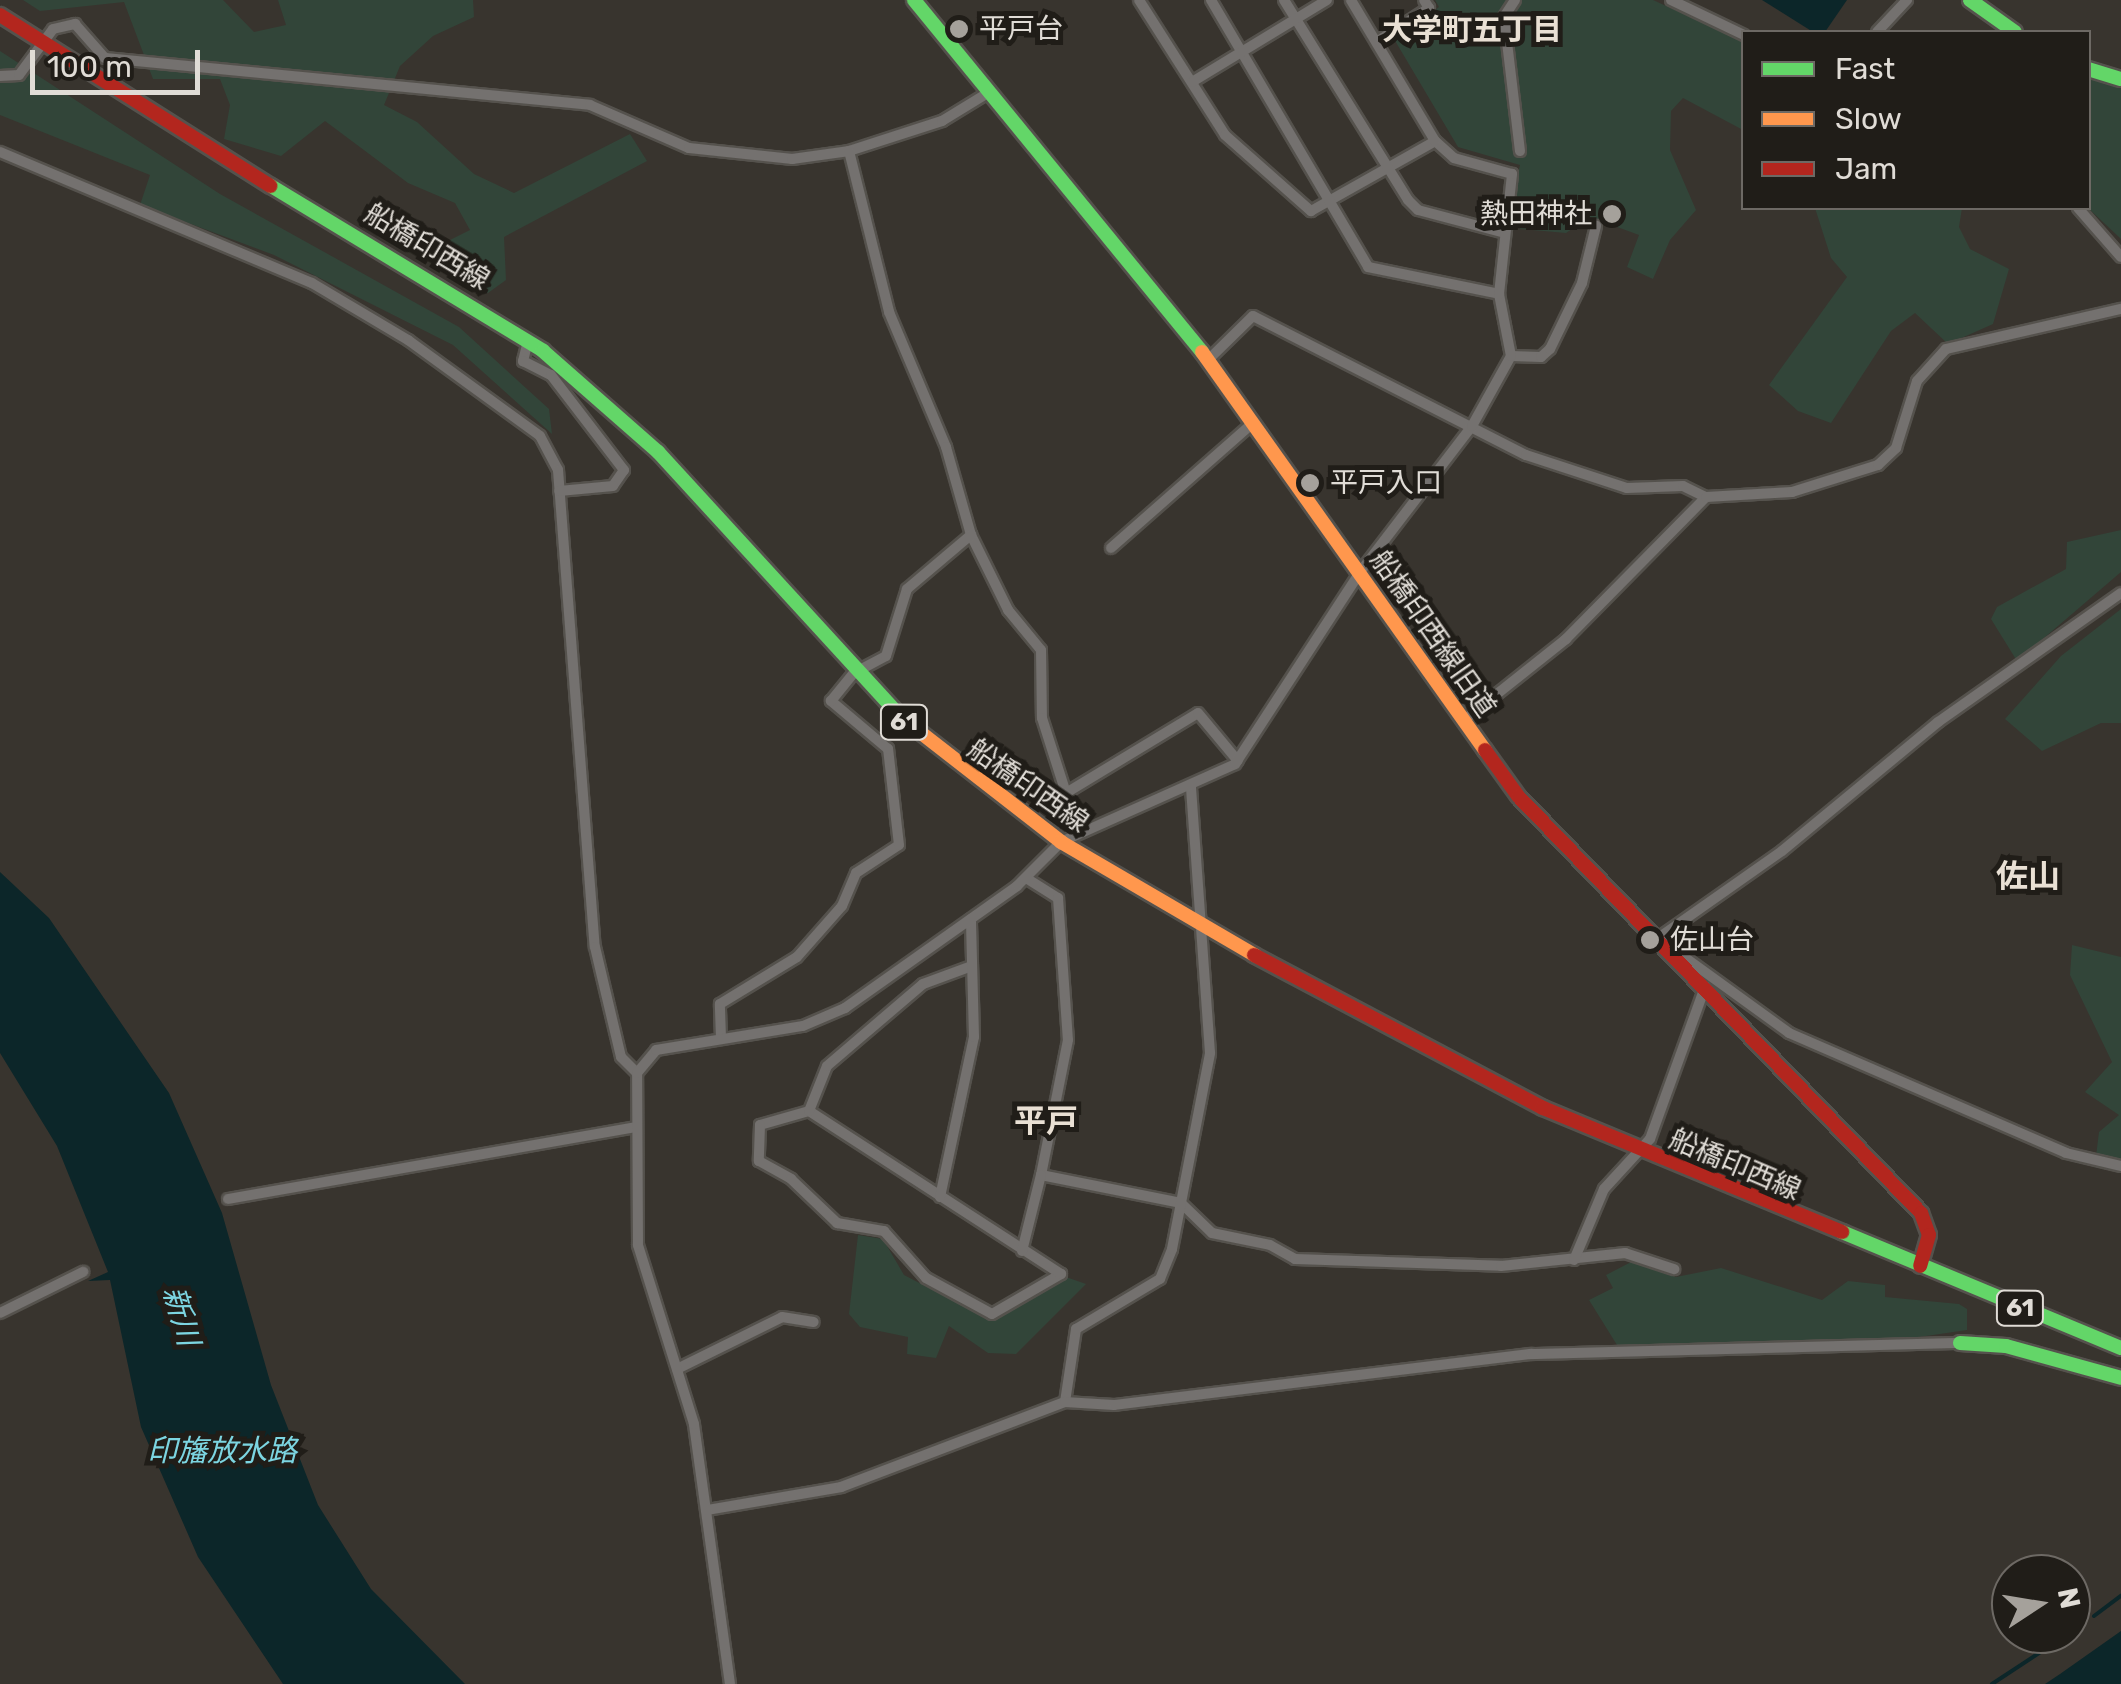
<!DOCTYPE html>
<meta charset="utf-8">
<style>
body{margin:0}
#map{position:relative;width:2121px;height:1684px;overflow:hidden;background:#38342e;font-family:Rubik,"Noto Sans JP",sans-serif}
div>[style]{position:absolute}
[style*='--x']{left:calc(var(--x)*1px);top:calc(var(--y)*1px);width:calc(var(--w)*1px);rotate:calc(var(--a)*1deg)}
.green>*{inset:0;background:#324539}
.water>*{inset:0;background:#0c2629}
.stream>*{height:4px;margin:-2px;padding:0 2px;transform-origin:2px;border-radius:2px;background:#0c2629}
.roads{filter:drop-shadow(2px 0 #55524d) drop-shadow(-2px 0 #55524d) drop-shadow(0 2px #55524d) drop-shadow(0 -2px #55524d)}
.street>*{height:10px;margin:-5px;padding:0 5px;transform-origin:5px;border-radius:5px;background:#74716f}
.fast>*{height:14px;margin:-7px;padding:0 7px;transform-origin:7px;border-radius:7px;background:#63d668}
.slow>*{height:14px;margin:-7px;padding:0 7px;transform-origin:7px;border-radius:7px;background:#ff974d}
.jam>*{height:14px;margin:-7px;padding:0 7px;transform-origin:7px;border-radius:7px;background:#b3261e}
.dots>*{width:28px;height:28px;translate:-50% -50%;box-sizing:border-box;border:5px solid #201d18;border-radius:50%}
span{translate:-50% -50%;white-space:nowrap;text-align:center;line-height:1.15;-webkit-text-stroke:10px #201d18;paint-order:stroke}
.shield-label span{padding:2px 8px;background:#201d18;border:2px solid;border-radius:8px;-webkit-text-stroke-width:0}
.shield-label{font-size:25px;color:#e0dcd6;font-weight:700}
.poi-label{font-size:28px;color:#e0dcd6}
.left{translate:0 -50%;text-align:left}
.right{translate:-100% -50%;text-align:right}
.street-label{font-size:28px;color:#e0dcd6}
.neighbourhood-label{font-size:30px;color:#e9e0d4;font-weight:700}
.water-label{font-size:30px;color:#7cd5e1;font-style:italic}
.quarter-label{font-size:32px;color:#e9e0d4;font-weight:700}
.legend{position:absolute;left:1741px;top:30px;width:350px;height:180px;box-sizing:border-box;background:#201d18;border:2px solid #6d6964;margin:0;padding:12px 18px;list-style:none;font-size:30px;color:#e0dcd6}
.legend li{display:flex;align-items:center;gap:20px;height:50px}
.legend b{width:50px;border:2px solid #6d6964}
.north{position:absolute;left:1991px;top:1554px;width:100px;height:100px;box-sizing:border-box;background:#201d18;border:2px solid #6d6964;border-radius:50%;rotate:78deg;font-size:28px;font-weight:700;line-height:40px;text-align:center;color:#e0dcd6}
.north::after{content:'';display:block;margin:auto;width:35px;height:45px;background:#a5a19b;clip-path:polygon(50% 0,100% 100%,50% 72%,0 100%)}
.scale{position:absolute;left:30px;top:50px;width:170px;height:45px;box-sizing:border-box;border:5px solid #e0dcd6;border-top:0;padding-left:12px;font-size:30px;line-height:35px;white-space:nowrap;color:#e0dcd6;-webkit-text-stroke:8px #201d18;paint-order:stroke}
</style>
<div id="map">
<div class="green">
<i style="clip-path:polygon(23px 0,223px 0,254px 32px,286px 25px,278px 0,473px 0,474px 17px,433px 36px,400px 66px,384px 105px,417px 122px,474px 174px,514px 193px,630px 134px,647px 161px,504px 237px,506px 280px,488px 293px,426px 252px,470px 230px,455px 203px,408px 183px,325px 121px,281px 156px,224px 139px,230px 105px,220px 79px,153px 79px,124px 2px,40px 11px)"></i>
<i style="clip-path:polygon(1435px 0,1653px 0,1743px 41px,1743px 130px,1683px 98px,1671px 111px,1670px 150px,1696px 210px,1670px 240px,1653px 279px,1627px 267px,1639px 235px,1590px 217px,1566px 233px,1520px 229px,1511px 204px,1520px 165px,1458px 147px,1394px 39px,1439px 7px)"></i>
<i style="clip-path:polygon(0 51px,220px 194px,459px 327px,549px 409px,552px 434px,453px 345px,274px 255px,140px 205px,150px 175px,0 115px)"></i>
<i style="clip-path:polygon(2089px 78px,2121px 88px,2121px 239px,2088px 208px)"></i>
<i style="clip-path:polygon(1815px 208px,1962px 208px,1959px 227px,1970px 249px,2009px 269px,1993px 324px,1948px 344px,1915px 313px,1891px 331px,1831px 423px,1798px 411px,1769px 385px,1847px 277px,1831px 258px)"></i>
<i style="clip-path:polygon(2121px 530px,2121px 572px,2017px 661px,1991px 619px,1997px 607px,2066px 569px,2067px 542px)"></i>
<i style="clip-path:polygon(2121px 609px,2121px 723px,2101px 723px,2042px 751px,2005px 719px,2061px 656px)"></i>
<i style="clip-path:polygon(2072px 945px,2121px 957px,2121px 1162px,2096px 1156px,2099px 1132px,2119px 1115px,2085px 1092px,2112px 1062px,2070px 975px)"></i>
<i style="clip-path:polygon(858px 1235px,883px 1239px,904px 1275px,987px 1318px,1063px 1276px,1086px 1284px,1016px 1354px,988px 1353px,949px 1326px,936px 1358px,907px 1354px,908px 1337px,860px 1327px,849px 1314px)"></i>
<i style="clip-path:polygon(1635px 1260px,1676px 1277px,1721px 1268px,1822px 1300px,1848px 1281px,1885px 1285px,1885px 1297px,1959px 1304px,1967px 1309px,1967px 1330px,1892px 1341px,1617px 1345px,1589px 1300px,1613px 1288px,1606px 1275px)"></i>
</div>
<div class="water">
<i style="clip-path:polygon(1762px 0,1847px 0,1825px 32px,1813px 32px)"></i>
<i style="clip-path:polygon(0 872px,49px 918px,169px 1093px,222px 1213px,271px 1385px,318px 1505px,371px 1589px,465px 1684px,283px 1684px,198px 1557px,141px 1427px,110px 1280px,88px 1281px,108px 1272px,57px 1146px,0 1053px)"></i>
<i style="clip-path:polygon(2121px 1631px,2121px 1684px,2045px 1684px,2060px 1674px)"></i>
</div>
<div class="stream">
<i style="--x:2094;--y:1616;--w:34;--a:-37"></i>
<i style="--x:2071;--y:1632;--w:11;--a:-34"></i>
<i style="--x:1992;--y:1684;--w:91;--a:-33.3"></i>
</div>
<div class="roads">
<div class="street">
<i style="--x:1139;--y:0;--w:160;--a:57.5"></i>
<i style="--x:1225;--y:135;--w:115;--a:41.5"></i>
<i style="--x:1311;--y:211;--w:142;--a:-29.4"></i>
<i style="--x:1211;--y:0;--w:310;--a:59.5"></i>
<i style="--x:1368;--y:267;--w:134;--a:11.6"></i>
<i style="--x:1284;--y:0;--w:235;--a:58.2"></i>
<i style="--x:1408;--y:200;--w:14;--a:45"></i>
<i style="--x:1418;--y:210;--w:86;--a:14.8"></i>
<i style="--x:1515;--y:0;--w:20;--a:123"></i>
<i style="--x:1504;--y:17;--w:135;--a:83.2"></i>
<i style="--x:1671;--y:0;--w:81;--a:25.6"></i>
<i style="--x:1877;--y:32;--w:44;--a:-46.8"></i>
<i style="--x:1378;--y:41;--w:61;--a:-32.9"></i>
<i style="--x:1429;--y:8;--w:9;--a:-122"></i>
<i style="--x:0;--y:76;--w:19;--a:-3"></i>
<i style="--x:19;--y:75;--w:57;--a:-53.5"></i>
<i style="--x:53;--y:29;--w:23;--a:-13"></i>
<i style="--x:75;--y:24;--w:45;--a:48.6"></i>
<i style="--x:105;--y:58;--w:487;--a:5.5"></i>
<i style="--x:590;--y:105;--w:108;--a:23.5"></i>
<i style="--x:689;--y:148;--w:104;--a:6.1"></i>
<i style="--x:792;--y:159;--w:58;--a:-8"></i>
<i style="--x:849;--y:151;--w:98;--a:-17.9"></i>
<i style="--x:942;--y:121;--w:57;--a:-31.5"></i>
<i style="--x:1192;--y:82;--w:158;--a:-31.3"></i>
<i style="--x:849;--y:151;--w:166;--a:76"></i>
<i style="--x:889;--y:312;--w:147;--a:67.1"></i>
<i style="--x:946;--y:447;--w:91;--a:74.1"></i>
<i style="--x:971;--y:535;--w:84;--a:63.7"></i>
<i style="--x:1008;--y:610;--w:52;--a:50.5"></i>
<i style="--x:1041;--y:650;--w:68;--a:89.2"></i>
<i style="--x:1042;--y:718;--w:119;--a:72.3"></i>
<i style="--x:0;--y:152;--w:338;--a:22.8"></i>
<i style="--x:312;--y:283;--w:112;--a:30.7"></i>
<i style="--x:408;--y:340;--w:163;--a:36"></i>
<i style="--x:540;--y:436;--w:38;--a:62"></i>
<i style="--x:558;--y:470;--w:478;--a:85.6"></i>
<i style="--x:595;--y:947;--w:113;--a:76.7"></i>
<i style="--x:621;--y:1057;--w:23;--a:45"></i>
<i style="--x:2078;--y:208;--w:65;--a:48.7"></i>
<i style="--x:528;--y:341;--w:21;--a:104"></i>
<i style="--x:523;--y:361;--w:31;--a:27"></i>
<i style="--x:551;--y:375;--w:120;--a:52.5"></i>
<i style="--x:624;--y:470;--w:19;--a:125"></i>
<i style="--x:613;--y:486;--w:54;--a:174.7"></i>
<i style="--x:1511;--y:356;--w:30;--a:2"></i>
<i style="--x:1541;--y:357;--w:12;--a:-42"></i>
<i style="--x:1550;--y:349;--w:73;--a:-64.1"></i>
<i style="--x:1582;--y:283;--w:59;--a:-76.2"></i>
<i style="--x:1208;--y:360;--w:63;--a:-44.4"></i>
<i style="--x:1253;--y:316;--w:306;--a:27"></i>
<i style="--x:1526;--y:455;--w:106;--a:18.1"></i>
<i style="--x:1627;--y:488;--w:56;--a:-2"></i>
<i style="--x:1683;--y:486;--w:25;--a:26"></i>
<i style="--x:1111;--y:548;--w:189;--a:-41.4"></i>
<i style="--x:2121;--y:593;--w:224;--a:144.8"></i>
<i style="--x:1938;--y:722;--w:202;--a:140.4"></i>
<i style="--x:1782;--y:851;--w:151;--a:144.9"></i>
<i style="--x:1658;--y:938;--w:162;--a:35.9"></i>
<i style="--x:1789;--y:1033;--w:302;--a:23.4"></i>
<i style="--x:2066;--y:1153;--w:57;--a:13.3"></i>
<i style="--x:1463;--y:721;--w:132;--a:-38.5"></i>
<i style="--x:1566;--y:639;--w:199;--a:-45.4"></i>
<i style="--x:1706;--y:497;--w:86;--a:-3.3"></i>
<i style="--x:1792;--y:492;--w:90;--a:-17.4"></i>
<i style="--x:1878;--y:465;--w:25;--a:-43"></i>
<i style="--x:1896;--y:448;--w:70;--a:-72.6"></i>
<i style="--x:1917;--y:381;--w:43;--a:-47.8"></i>
<i style="--x:1946;--y:349;--w:180;--a:-12.9"></i>
<i style="--x:1066;--y:793;--w:154;--a:-31.2"></i>
<i style="--x:1198;--y:713;--w:62;--a:50.2"></i>
<i style="--x:1026;--y:878;--w:38;--a:32"></i>
<i style="--x:1058;--y:898;--w:142;--a:86"></i>
<i style="--x:1068;--y:1040;--w:138;--a:101.3"></i>
<i style="--x:1041;--y:1175;--w:143;--a:11.3"></i>
<i style="--x:1181;--y:1203;--w:43;--a:44.1"></i>
<i style="--x:1212;--y:1233;--w:59;--a:11.7"></i>
<i style="--x:1270;--y:1245;--w:29;--a:29"></i>
<i style="--x:1295;--y:1259;--w:206;--a:1.9"></i>
<i style="--x:1501;--y:1266;--w:125;--a:-6"></i>
<i style="--x:1625;--y:1253;--w:52;--a:18.1"></i>
<i style="--x:721;--y:1038;--w:34;--a:-92"></i>
<i style="--x:720;--y:1004;--w:90;--a:-31.4"></i>
<i style="--x:797;--y:957;--w:68;--a:-48.6"></i>
<i style="--x:842;--y:906;--w:36;--a:-67"></i>
<i style="--x:856;--y:873;--w:51;--a:-33.1"></i>
<i style="--x:899;--y:845;--w:97;--a:-96.5"></i>
<i style="--x:888;--y:749;--w:75;--a:-139.9"></i>
<i style="--x:831;--y:701;--w:36;--a:-51"></i>
<i style="--x:854;--y:673;--w:36;--a:-28"></i>
<i style="--x:886;--y:656;--w:70;--a:-72.6"></i>
<i style="--x:907;--y:589;--w:84;--a:-40.2"></i>
<i style="--x:809;--y:1111;--w:51;--a:164.1"></i>
<i style="--x:760;--y:1125;--w:36;--a:92"></i>
<i style="--x:759;--y:1161;--w:37;--a:29"></i>
<i style="--x:791;--y:1179;--w:64;--a:43.7"></i>
<i style="--x:837;--y:1223;--w:48;--a:9.7"></i>
<i style="--x:884;--y:1231;--w:63;--a:48.2"></i>
<i style="--x:926;--y:1278;--w:75;--a:28.6"></i>
<i style="--x:992;--y:1314;--w:80;--a:-30.1"></i>
<i style="--x:1061;--y:1274;--w:300;--a:-147.1"></i>
<i style="--x:809;--y:1111;--w:48;--a:-68.2"></i>
<i style="--x:827;--y:1066;--w:126;--a:-40.5"></i>
<i style="--x:923;--y:984;--w:52;--a:-20.2"></i>
<i style="--x:940;--y:1197;--w:164;--a:-78"></i>
<i style="--x:974;--y:1037;--w:118;--a:-91.5"></i>
<i style="--x:228;--y:1199;--w:413;--a:-10"></i>
<i style="--x:1022;--y:1251;--w:78;--a:-76"></i>
<i style="--x:1574;--y:1260;--w:77;--a:-67.1"></i>
<i style="--x:1604;--y:1189;--w:68;--a:-47.4"></i>
<i style="--x:1650;--y:1139;--w:162;--a:-70.1"></i>
<i style="--x:0;--y:1313;--w:93;--a:-26.3"></i>
<i style="--x:677;--y:1369;--w:117;--a:-26.3"></i>
<i style="--x:782;--y:1317;--w:32;--a:9"></i>
<i style="--x:1065;--y:1402;--w:74;--a:-81.4"></i>
<i style="--x:1076;--y:1329;--w:98;--a:-30.8"></i>
<i style="--x:1160;--y:1279;--w:32;--a:-68"></i>
<i style="--x:1172;--y:1249;--w:200;--a:-79"></i>
<i style="--x:1210;--y:1053;--w:266;--a:-94.1"></i>
<i style="--x:707;--y:1510;--w:136;--a:-9.7"></i>
<i style="--x:841;--y:1487;--w:240;--a:-20.8"></i>
<i style="--x:1065;--y:1402;--w:49;--a:3.5"></i>
<i style="--x:1114;--y:1405;--w:420;--a:-7"></i>
<i style="--x:1531;--y:1354;--w:429;--a:-1.5"></i>
<i style="--x:730;--y:1684;--w:262;--a:-97.9"></i>
<i style="--x:694;--y:1424;--w:188;--a:-107.4"></i>
<i style="--x:638;--y:1245;--w:172;--a:-90.3"></i>
<i style="--x:637;--y:1073;--w:30;--a:-50"></i>
<i style="--x:656;--y:1050;--w:149;--a:-9.3"></i>
<i style="--x:803;--y:1026;--w:46;--a:-23.2"></i>
<i style="--x:845;--y:1008;--w:211;--a:-35.3"></i>
<i style="--x:1017;--y:886;--w:62;--a:-45"></i>
<i style="--x:1061;--y:842;--w:191;--a:-24.1"></i>
<i style="--x:1235;--y:764;--w:229;--a:-56.9"></i>
<i style="--x:1360;--y:572;--w:184;--a:-52.5"></i>
<i style="--x:1472;--y:426;--w:80;--a:-60.9"></i>
<i style="--x:1511;--y:356;--w:63;--a:-101"></i>
<i style="--x:1499;--y:294;--w:121;--a:-83.8"></i>
<i style="--x:1512;--y:174;--w:60;--a:-164.6"></i>
<i style="--x:1454;--y:158;--w:25;--a:-138"></i>
<i style="--x:1435;--y:141;--w:164;--a:-120.8"></i>
</div>
<div class="fast">
<i style="--x:914;--y:0;--w:455;--a:50.7"></i>
<i style="--x:1970;--y:0;--w:55;--a:35.4"></i>
<i style="--x:2088;--y:69;--w:34;--a:17"></i>
<i style="--x:271;--y:186;--w:318;--a:31.2"></i>
<i style="--x:543;--y:351;--w:153;--a:41.3"></i>
<i style="--x:658;--y:452;--w:361;--a:47.5"></i>
<i style="--x:1842;--y:1232;--w:302;--a:22.6"></i>
<i style="--x:1960;--y:1343;--w:46;--a:3.7"></i>
<i style="--x:2006;--y:1346;--w:119;--a:15.5"></i>
</div>
<div class="slow">
<i style="--x:1202;--y:352;--w:488;--a:54.6"></i>
<i style="--x:902;--y:718;--w:202;--a:37.9"></i>
<i style="--x:1061;--y:842;--w:224;--a:30.3"></i>
</div>
<div class="jam">
<i style="--x:0;--y:15;--w:320;--a:32.3"></i>
<i style="--x:1485;--y:750;--w:57;--a:54.3"></i>
<i style="--x:1518;--y:796;--w:580;--a:45.98"></i>
<i style="--x:1921;--y:1213;--w:23;--a:70"></i>
<i style="--x:1929;--y:1235;--w:32;--a:106"></i>
<i style="--x:1254;--y:955;--w:327;--a:27.9"></i>
<i style="--x:1543;--y:1108;--w:324;--a:22.5"></i>
</div>
</div>
<div class="dots">
<i style="left:959px;top:29px;background:#a5a19b"></i>
<i style="left:1612px;top:214px;background:#a5a19b"></i>
<i style="left:1310px;top:483px;background:#a5a19b"></i>
<i style="left:1650px;top:940px;background:#a5a19b"></i>
</div>
<div class="shield-label">
<span style="left:904px;top:722px">61</span>
<span style="left:2020px;top:1308px">61</span>
</div>
<div class="poi-label">
<span class="left" style="left:979px;top:29px">平戸台</span>
<span class="right" style="left:1592px;top:214px">熱田神社</span>
<span class="left" style="left:1330px;top:483px">平戸入口</span>
<span class="left" style="left:1670px;top:940px">佐山台</span>
</div>
<div class="street-label">
<span style="left:427px;top:247px;rotate:31deg">船橋印西線</span>
<span style="left:1433px;top:634px;rotate:55deg">船橋印西線旧道</span>
<span style="left:1028px;top:786px;rotate:35deg">船橋印西線</span>
<span style="left:1735px;top:1165px;rotate:23deg">船橋印西線</span>
</div>
<div class="neighbourhood-label">
<span style="left:1472px;top:30px">大学町五丁目</span>
</div>
<div class="water-label">
<span style="left:181px;top:1316px;rotate:74deg">新川</span>
<span style="left:222px;top:1451px">印旛放水路</span>
</div>
<div class="quarter-label">
<span style="left:2028px;top:876px">佐山</span>
<span style="left:1046px;top:1121px">平戸</span>
</div>
<ul class="legend">
<li><b style="height:12px;background:#63d668"></b>Fast</li>
<li><b style="height:12px;background:#ff974d"></b>Slow</li>
<li><b style="height:12px;background:#b3261e"></b>Jam</li>
</ul>
<div class="north">N</div>
<div class="scale">100 m</div>
</div>
